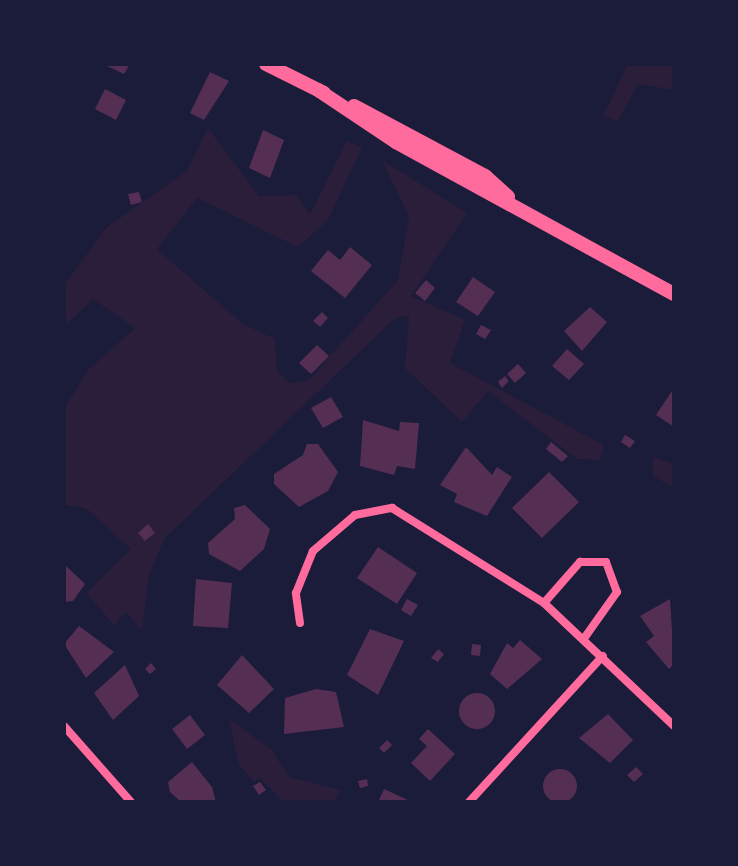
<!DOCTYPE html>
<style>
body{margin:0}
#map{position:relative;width:738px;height:866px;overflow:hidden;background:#1b1b3a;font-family:Helvetica,sans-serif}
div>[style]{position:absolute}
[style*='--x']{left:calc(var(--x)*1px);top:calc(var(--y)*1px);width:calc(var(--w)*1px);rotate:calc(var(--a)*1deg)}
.green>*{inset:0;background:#2a1e3b}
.building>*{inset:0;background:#542f53}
.round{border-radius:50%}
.minor>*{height:8px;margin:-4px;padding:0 4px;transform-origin:4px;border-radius:4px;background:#ff6b9d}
.primary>*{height:14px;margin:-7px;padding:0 7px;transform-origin:7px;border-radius:7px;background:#ff6b9d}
span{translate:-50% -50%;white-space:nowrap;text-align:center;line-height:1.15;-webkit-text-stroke:8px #1b1b3a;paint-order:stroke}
.frame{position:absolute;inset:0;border:66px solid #1b1b3a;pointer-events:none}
</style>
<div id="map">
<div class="green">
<i style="clip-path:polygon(628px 64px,674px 64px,674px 90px,638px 84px,618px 121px,603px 116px)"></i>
<i style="clip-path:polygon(208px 128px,259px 196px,296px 195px,310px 214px,347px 141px,362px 147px,328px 220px,298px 247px,197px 198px,157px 249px,243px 324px,275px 339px,277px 371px,290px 383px,309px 380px,398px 280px,409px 217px,382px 160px,467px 213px,411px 296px,465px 320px,450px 363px,604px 445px,600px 460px,577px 459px,488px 391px,462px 422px,405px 368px,409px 315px,394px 319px,164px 539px,149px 575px,142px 631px,126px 612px,114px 625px,86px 593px,131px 549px,86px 508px,64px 505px,64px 408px,89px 369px,135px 328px,93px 299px,64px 327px,64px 285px,107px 227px,187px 171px)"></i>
<i style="clip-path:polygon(653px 457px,674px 464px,674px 488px,653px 476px)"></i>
<i style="clip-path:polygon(229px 719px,271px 749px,289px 777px,341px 790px,334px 802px,284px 802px,260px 778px,254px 782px,239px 765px)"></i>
</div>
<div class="building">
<i style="clip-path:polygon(103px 64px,130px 64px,124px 74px)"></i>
<i style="clip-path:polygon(210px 72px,229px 81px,204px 120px,190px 113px)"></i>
<i style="clip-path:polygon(105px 89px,126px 100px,116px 120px,95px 109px)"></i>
<i style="clip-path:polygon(263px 130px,284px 140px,270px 178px,249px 168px)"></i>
<i style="clip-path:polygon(139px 192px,142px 202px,131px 205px,128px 194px)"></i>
<i style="clip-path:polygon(350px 247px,372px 265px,345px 298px,311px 271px,328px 250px,340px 260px)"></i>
<i style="clip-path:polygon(473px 277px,495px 292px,478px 316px,456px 302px)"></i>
<i style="clip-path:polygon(426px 280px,435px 288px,425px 301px,415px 293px)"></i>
<i style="clip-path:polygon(590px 307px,607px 322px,582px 351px,564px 331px)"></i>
<i style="clip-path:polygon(322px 312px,328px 318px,320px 327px,313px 321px)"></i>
<i style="clip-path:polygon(481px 325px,491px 330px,485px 339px,476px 334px)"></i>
<i style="clip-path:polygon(317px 345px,329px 356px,311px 374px,299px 363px)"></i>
<i style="clip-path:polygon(567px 349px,584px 364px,569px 380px,552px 366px)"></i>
<i style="clip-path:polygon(518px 364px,526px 373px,515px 383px,507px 374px)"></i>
<i style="clip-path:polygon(505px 376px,509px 381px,502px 388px,498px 382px)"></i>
<i style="clip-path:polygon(674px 388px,674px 427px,656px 415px)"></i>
<i style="clip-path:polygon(331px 397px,343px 417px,323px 428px,311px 408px)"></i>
<i style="clip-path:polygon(363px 420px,399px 431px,400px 422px,419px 423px,415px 469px,397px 466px,394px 475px,360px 466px)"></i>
<i style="clip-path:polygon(625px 435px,635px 441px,630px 448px,621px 442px)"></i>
<i style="clip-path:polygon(551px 442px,568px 456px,562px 462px,546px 449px)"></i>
<i style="clip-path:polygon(307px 444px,318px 444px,338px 472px,328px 491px,299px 507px,274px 484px,274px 474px,303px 455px)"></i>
<i style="clip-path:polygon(466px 447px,492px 475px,497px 467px,512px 477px,487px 516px,454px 502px,457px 494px,440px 485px)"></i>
<i style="clip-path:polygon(549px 472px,579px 502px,542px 538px,512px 508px)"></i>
<i style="clip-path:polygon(245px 505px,270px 529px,264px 549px,240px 571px,209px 554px,208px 543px,235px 519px,234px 508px)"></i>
<i style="clip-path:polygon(148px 524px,155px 533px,145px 541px,138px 533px)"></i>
<i style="clip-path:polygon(378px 547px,417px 573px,397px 604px,357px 578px)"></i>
<i style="clip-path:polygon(64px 564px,85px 584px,73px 601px,64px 602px)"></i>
<i style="clip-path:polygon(196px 579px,232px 583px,228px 628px,193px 626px)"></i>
<i style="clip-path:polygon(407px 599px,418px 605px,411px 616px,401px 610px)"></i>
<i style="clip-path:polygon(670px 599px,674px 664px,669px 669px,646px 642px,654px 636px,640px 616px)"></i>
<i style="clip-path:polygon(79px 626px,114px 652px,86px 678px,64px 644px)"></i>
<i style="clip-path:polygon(370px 629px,404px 641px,378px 695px,347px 675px)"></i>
<i style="clip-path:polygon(520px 640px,542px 659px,507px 689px,490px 674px,507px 643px,513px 648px)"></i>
<i style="clip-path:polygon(472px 644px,481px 645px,480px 656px,471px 655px)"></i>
<i style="clip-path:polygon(438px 649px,444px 654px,438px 662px,431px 658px)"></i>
<i style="clip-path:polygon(242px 655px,274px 689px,249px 713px,217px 685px)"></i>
<i style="clip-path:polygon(151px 663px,156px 669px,150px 674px,145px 669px)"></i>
<i style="clip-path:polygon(125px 665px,139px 696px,113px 720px,94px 693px)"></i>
<i style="clip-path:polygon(316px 689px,336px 692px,344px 727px,284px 734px,285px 698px)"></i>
<i class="round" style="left:459px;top:693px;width:36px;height:36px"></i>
<i style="clip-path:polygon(608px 714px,633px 740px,610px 763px,579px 738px)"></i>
<i style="clip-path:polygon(190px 715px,205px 735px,187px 749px,172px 729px)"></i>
<i style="clip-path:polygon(428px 729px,455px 754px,430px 781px,411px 763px,427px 746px,419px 739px)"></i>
<i style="clip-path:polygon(387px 740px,392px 745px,384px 753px,379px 748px)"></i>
<i style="clip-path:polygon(192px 762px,212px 787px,216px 802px,181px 802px,170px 792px,168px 782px)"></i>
<i style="clip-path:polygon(636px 767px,643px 774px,634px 782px,627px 775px)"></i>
<i class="round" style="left:543px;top:769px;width:34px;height:34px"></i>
<i style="clip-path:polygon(367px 779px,368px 786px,360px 788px,358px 781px)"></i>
<i style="clip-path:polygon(260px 782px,266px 790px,259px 795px,253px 786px)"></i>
<i style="clip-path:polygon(384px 789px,412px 802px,378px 802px)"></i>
</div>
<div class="minor">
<i style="--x:544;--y:603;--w:55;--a:-48.7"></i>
<i style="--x:580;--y:562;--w:26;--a:0"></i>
<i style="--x:606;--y:562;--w:32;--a:70"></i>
<i style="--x:617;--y:592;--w:55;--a:125.4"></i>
<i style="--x:300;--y:623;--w:30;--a:-98"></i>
<i style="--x:296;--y:593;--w:45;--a:-68"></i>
<i style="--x:313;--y:551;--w:55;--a:-40.6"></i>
<i style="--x:355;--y:515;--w:38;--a:-11"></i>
<i style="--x:392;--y:508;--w:179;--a:32"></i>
<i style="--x:544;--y:603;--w:179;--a:43.4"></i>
<i style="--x:64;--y:726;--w:101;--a:48.6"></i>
<i style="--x:469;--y:802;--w:198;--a:-47.5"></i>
</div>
<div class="primary">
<i style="--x:266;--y:64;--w:65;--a:26.6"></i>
<i style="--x:318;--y:90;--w:94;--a:33.7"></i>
<i style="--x:396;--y:142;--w:317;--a:28.7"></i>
<i style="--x:354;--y:106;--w:149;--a:28.1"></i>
<i style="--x:485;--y:176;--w:31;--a:42"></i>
</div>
<div class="frame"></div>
</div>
